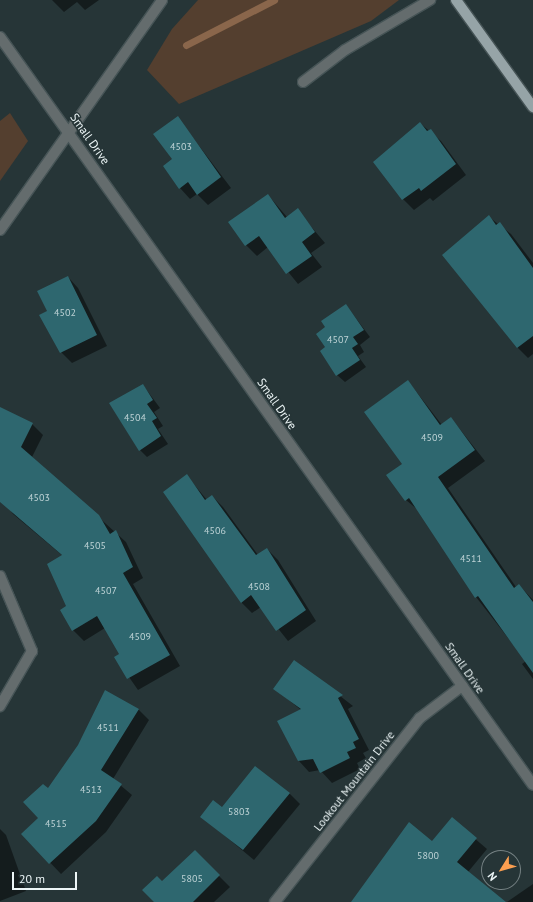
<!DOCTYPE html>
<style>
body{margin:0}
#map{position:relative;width:533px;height:902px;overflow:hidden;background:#263537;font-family:"PT Sans",sans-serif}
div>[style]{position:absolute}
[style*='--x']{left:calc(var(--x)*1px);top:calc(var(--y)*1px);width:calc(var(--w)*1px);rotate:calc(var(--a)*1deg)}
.green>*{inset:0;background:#543f2f}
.shadow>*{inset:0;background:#0007}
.stream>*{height:7px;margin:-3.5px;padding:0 3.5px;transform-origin:3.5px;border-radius:3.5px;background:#8a664b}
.building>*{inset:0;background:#2e676f}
.roads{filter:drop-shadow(1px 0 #465456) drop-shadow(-1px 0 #465456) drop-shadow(0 1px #465456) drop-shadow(0 -1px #465456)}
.service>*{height:10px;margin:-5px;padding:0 5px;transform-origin:5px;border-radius:5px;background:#646c6d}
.minor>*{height:10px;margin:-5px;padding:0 5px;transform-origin:5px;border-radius:5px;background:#646c6d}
.primary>*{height:10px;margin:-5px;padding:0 5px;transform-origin:5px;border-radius:5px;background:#96a4a7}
span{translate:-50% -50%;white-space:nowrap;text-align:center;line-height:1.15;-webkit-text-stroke:3px #263537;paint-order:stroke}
.number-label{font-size:10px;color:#bdd2d5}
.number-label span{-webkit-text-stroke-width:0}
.street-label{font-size:12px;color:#edf6f7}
.north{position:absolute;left:481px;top:850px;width:40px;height:40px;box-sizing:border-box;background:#263537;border:1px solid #768284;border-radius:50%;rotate:233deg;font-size:11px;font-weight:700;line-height:16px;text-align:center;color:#edf6f7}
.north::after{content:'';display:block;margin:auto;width:14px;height:18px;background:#fb9e50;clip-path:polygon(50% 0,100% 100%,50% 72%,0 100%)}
.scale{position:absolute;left:12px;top:872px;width:65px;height:18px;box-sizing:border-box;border:2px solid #edf6f7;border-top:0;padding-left:5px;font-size:12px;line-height:14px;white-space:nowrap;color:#edf6f7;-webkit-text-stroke:3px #263537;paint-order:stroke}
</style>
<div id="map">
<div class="green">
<i style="clip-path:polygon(198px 0,399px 0,371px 21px,179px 104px,147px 70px,172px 29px)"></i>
<i style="clip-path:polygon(10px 113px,28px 141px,0 181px,0 121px)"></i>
</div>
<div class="shadow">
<i style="clip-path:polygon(52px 0,99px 0,85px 10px,77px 2px,64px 12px)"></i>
<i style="clip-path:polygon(178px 118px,231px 188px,208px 205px,197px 194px,190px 199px,180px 188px,173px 160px)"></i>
<i style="clip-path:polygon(420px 123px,441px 141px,466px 175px,433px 201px,430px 198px,414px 210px,403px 199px)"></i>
<i style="clip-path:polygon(268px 195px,287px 217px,297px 210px,325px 243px,311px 253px,322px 267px,298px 284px,268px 247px,257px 256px,246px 245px)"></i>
<i style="clip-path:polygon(489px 217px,511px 234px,533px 263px,533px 354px,528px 358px,517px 347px)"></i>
<i style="clip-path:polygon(68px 277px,78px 288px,107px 346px,72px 363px,61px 352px,48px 312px)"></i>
<i style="clip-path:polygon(346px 305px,370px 337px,360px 345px,364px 352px,358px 356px,366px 367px,345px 382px,337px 375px,326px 347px,327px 328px)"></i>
<i style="clip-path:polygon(408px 381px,442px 425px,451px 418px,485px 461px,448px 488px,516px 587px,519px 585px,533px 600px,533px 679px,522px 664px,526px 661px,476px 597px,418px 510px,406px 500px,403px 464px)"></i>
<i style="clip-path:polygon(143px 385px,160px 408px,154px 412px,163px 426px,158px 429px,168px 444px,147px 457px,140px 450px)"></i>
<i style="clip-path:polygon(0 408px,32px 424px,43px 435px,32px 457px,126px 542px,143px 578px,133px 584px,180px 666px,138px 690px,115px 657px,120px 654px,105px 628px,84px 641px,73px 630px,63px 556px,13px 514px,0 496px)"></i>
<i style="clip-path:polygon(187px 476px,207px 500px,212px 496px,223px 507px,258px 555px,267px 549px,278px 560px,316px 621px,288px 641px,261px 607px,252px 613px,241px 602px)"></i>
<i style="clip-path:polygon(295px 661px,353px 706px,348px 709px,369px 750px,363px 753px,366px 758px,357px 763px,360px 769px,332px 783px,320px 770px,309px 772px,299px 761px,301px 710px,274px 688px)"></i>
<i style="clip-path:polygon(106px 692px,139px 710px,149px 720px,113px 779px,132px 795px,106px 832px,61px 874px,23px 834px,39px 818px,48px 790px,79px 745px)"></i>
<i style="clip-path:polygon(289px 793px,300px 804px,254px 860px,201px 816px)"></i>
<i style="clip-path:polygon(452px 819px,487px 849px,468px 872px,505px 902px,356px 902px,432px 842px)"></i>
<i style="clip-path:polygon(0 829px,6px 835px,26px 891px,0 901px)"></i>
<i style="clip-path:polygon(195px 852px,230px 887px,214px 902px,156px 902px,162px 882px)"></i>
<i style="clip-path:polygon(533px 884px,533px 902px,507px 902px)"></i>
</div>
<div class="stream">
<i style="--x:186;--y:45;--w:99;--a:-27.1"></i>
</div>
<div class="building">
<i style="clip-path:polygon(178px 116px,221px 177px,197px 195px,188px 182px,179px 189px,163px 166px,172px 159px,153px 134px)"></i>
<i style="clip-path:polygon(420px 122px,427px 131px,431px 129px,456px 164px,421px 191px,419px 188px,402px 200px,373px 162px)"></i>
<i style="clip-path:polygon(268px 194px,285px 218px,298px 208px,315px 232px,302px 242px,312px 256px,286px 274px,259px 236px,245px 246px,228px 222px)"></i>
<i style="clip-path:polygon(489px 215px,496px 225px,500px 222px,533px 268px,533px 336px,517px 348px,442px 255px)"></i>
<i style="clip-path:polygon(68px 276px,97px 335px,60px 353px,39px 315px,47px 311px,37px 291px)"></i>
<i style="clip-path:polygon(346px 304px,364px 330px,353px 337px,358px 344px,352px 348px,360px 360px,336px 376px,320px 351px,325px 347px,316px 334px,325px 327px,321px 321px)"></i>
<i style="clip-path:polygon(408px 380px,440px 425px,451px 417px,475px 450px,438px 477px,514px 588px,519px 584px,533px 602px,533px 673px,478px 596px,475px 598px,409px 498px,405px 501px,386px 475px,402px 464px,364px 412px)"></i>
<i style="clip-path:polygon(143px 384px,153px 400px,147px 404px,157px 418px,152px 421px,161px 436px,139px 451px,109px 403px)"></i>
<i style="clip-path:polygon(0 407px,33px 423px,21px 447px,99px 515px,110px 534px,116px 530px,133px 567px,123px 573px,170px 655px,127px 679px,114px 657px,119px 654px,97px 616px,72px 631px,60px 610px,66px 606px,47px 564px,62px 555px,0 502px)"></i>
<i style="clip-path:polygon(187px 474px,205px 500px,212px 495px,256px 555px,267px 548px,306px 610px,276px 631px,251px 595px,241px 603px,163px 492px)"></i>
<i style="clip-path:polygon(294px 660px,343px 695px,338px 698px,359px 739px,353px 742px,356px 748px,347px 752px,350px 758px,320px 773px,313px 759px,298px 761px,277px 721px,301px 709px,273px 689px)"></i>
<i style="clip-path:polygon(105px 690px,139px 709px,101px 770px,122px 784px,96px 821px,49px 864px,21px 834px,38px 818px,23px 802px,43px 784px,48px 788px,78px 745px)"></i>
<i style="clip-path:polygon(255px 766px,290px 793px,243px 850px,200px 817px,213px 800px,222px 807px)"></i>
<i style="clip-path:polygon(452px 817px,477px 838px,457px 862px,506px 902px,351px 902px,409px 822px,432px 841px)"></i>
<i style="clip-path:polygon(195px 850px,220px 875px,193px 902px,154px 902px,142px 890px,157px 876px,162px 881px)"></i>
</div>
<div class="roads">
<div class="service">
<i style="--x:303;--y:82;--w:53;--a:-37.3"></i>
<i style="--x:345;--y:50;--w:99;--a:-30.5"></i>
</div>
<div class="minor">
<i style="--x:0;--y:37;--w:918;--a:54.53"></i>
<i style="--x:0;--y:230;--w:281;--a:-54.8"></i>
<i style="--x:0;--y:576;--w:82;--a:66.9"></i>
<i style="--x:32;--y:651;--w:64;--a:120.2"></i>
<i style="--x:275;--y:902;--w:234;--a:-51.8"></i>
<i style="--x:420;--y:718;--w:53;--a:-37.3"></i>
</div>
<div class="primary">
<i style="--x:456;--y:0;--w:132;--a:54.3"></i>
</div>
</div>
<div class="number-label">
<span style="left:181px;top:147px">4503</span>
<span style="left:65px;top:313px">4502</span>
<span style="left:338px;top:340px">4507</span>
<span style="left:135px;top:418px">4504</span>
<span style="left:432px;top:438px">4509</span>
<span style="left:39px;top:498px">4503</span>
<span style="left:215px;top:531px">4506</span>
<span style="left:95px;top:546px">4505</span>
<span style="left:471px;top:559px">4511</span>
<span style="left:259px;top:587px">4508</span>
<span style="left:106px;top:591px">4507</span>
<span style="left:140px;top:637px">4509</span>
<span style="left:108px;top:728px">4511</span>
<span style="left:91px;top:790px">4513</span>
<span style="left:239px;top:812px">5803</span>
<span style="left:56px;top:824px">4515</span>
<span style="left:428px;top:856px">5800</span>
<span style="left:192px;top:879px">5805</span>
</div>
<div class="street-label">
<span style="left:90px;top:139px;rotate:55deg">Small Drive</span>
<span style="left:277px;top:404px;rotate:55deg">Small Drive</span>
<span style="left:465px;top:668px;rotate:55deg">Small Drive</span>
<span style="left:354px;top:781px;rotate:-52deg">Lookout Mountain Drive</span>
</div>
<div class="north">N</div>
<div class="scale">20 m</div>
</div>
